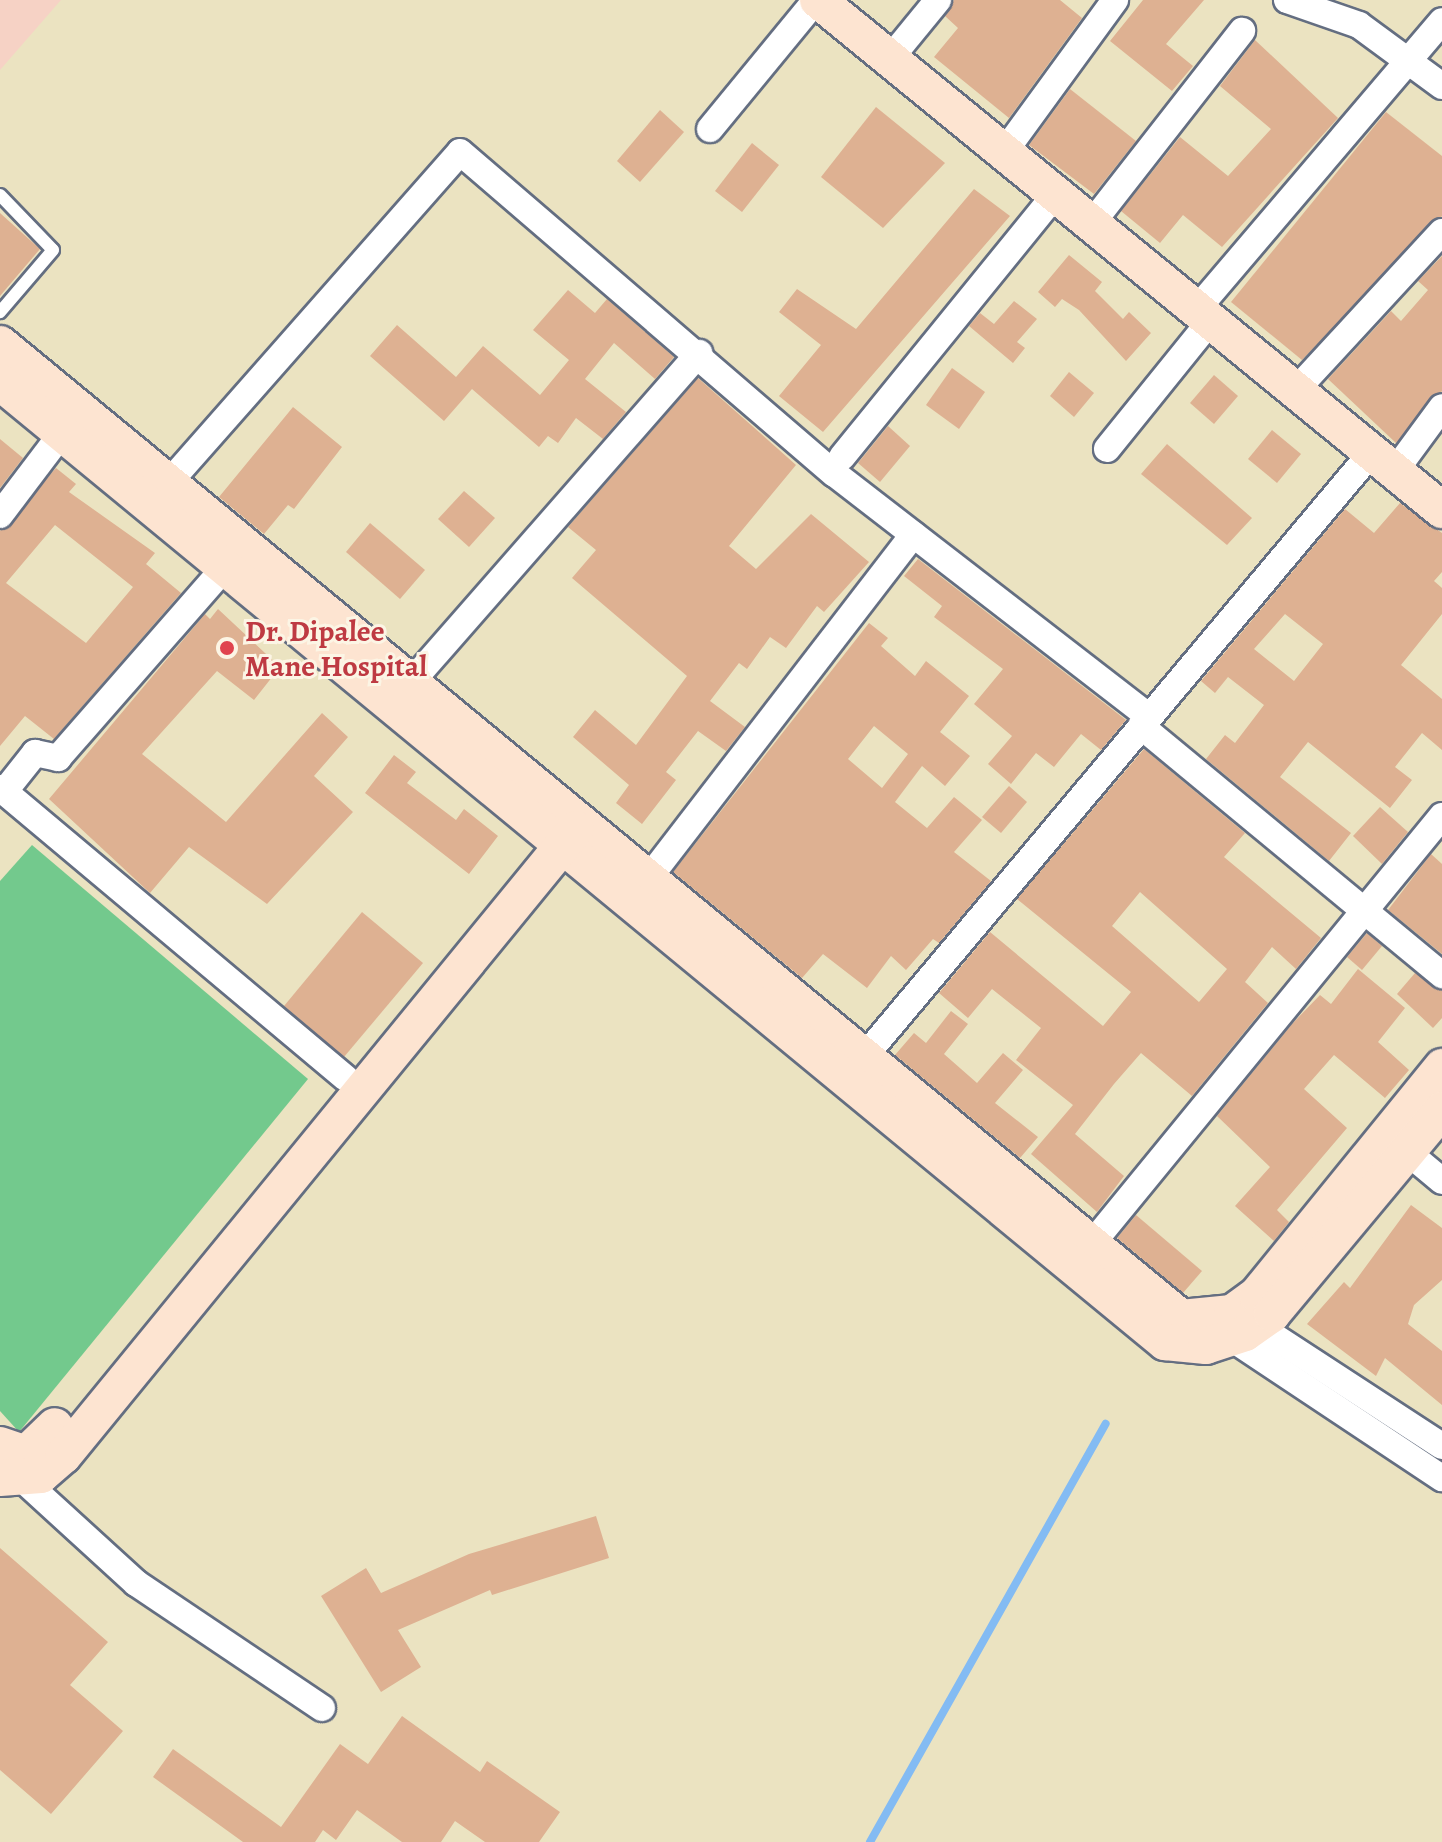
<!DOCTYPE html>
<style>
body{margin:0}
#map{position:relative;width:1442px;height:1842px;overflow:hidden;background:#ebe3c1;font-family:Alegreya,serif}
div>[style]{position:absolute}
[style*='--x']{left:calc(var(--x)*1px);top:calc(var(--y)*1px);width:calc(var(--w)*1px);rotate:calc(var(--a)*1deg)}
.built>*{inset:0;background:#f6d2c5}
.green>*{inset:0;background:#73c98d}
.stream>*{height:8px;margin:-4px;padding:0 4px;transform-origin:4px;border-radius:4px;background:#83bbf3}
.building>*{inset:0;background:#deb192}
.roads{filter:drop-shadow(2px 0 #646e81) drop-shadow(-2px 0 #646e81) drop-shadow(0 2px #646e81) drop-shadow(0 -2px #646e81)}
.lane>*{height:12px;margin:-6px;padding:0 6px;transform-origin:6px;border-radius:6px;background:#fff}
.street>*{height:26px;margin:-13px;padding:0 13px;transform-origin:13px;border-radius:13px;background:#fff}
.secondary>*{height:36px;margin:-18px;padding:0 18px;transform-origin:18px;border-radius:18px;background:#fde4d1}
.dots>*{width:22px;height:22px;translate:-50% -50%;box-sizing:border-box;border:4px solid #fcf5e5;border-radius:50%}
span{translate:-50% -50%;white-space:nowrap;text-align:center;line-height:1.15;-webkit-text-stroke:6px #fcf5e5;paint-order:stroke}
.health-label{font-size:30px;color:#be3a42;font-weight:700}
.left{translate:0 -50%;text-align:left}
</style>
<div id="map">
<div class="built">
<i style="clip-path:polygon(0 0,61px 0,0 70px)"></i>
</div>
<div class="green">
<i style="clip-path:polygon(32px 845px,308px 1079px,19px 1432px,0 1411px,0 881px)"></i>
</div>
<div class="stream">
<i style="--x:870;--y:1842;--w:480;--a:-60.6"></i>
</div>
<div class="building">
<i style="clip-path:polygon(954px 0,1060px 0,1082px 18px,1009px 118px,934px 57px,958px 28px,945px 16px)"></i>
<i style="clip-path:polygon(1143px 0,1204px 0,1166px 44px,1193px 66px,1172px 91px,1110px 41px)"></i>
<i style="clip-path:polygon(1255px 40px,1338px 118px,1222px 247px,1183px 215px,1160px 243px,1121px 211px,1180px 137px,1228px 176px,1271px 129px,1220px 86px)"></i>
<i style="clip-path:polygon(1070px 89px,1136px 141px,1094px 194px,1029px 145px)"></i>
<i style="clip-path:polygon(876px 107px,945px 163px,883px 228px,821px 177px)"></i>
<i style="clip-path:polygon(660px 110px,684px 132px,640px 182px,617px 161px)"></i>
<i style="clip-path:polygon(1386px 112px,1442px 156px,1442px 216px,1302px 360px,1231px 302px)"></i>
<i style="clip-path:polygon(752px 143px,779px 165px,742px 212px,715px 191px)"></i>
<i style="clip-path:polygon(974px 189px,1010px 216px,823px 432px,779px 396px,821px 345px,779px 312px,797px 289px,856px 329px)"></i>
<i style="clip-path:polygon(0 213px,40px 249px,0 296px)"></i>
<i style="clip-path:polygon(1069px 255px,1102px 282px,1095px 291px,1123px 319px,1129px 312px,1151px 333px,1126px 361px,1079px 310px,1062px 299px,1055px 307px,1038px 292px)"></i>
<i style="clip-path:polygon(1442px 256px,1442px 391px,1396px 443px,1328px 379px,1391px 311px,1401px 321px,1428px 290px,1418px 281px)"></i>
<i style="clip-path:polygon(568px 290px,595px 313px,607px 299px,674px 357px,655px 379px,614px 343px,585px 379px,626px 412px,603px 439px,576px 418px,558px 443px,548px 436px,539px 447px,472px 389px,444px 421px,370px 356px,397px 325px,456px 377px,483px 346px,540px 395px,569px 360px,533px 330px)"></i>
<i style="clip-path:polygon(1014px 301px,1037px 319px,1017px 342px,1025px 348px,1013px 363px,969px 326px,980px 313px,994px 324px)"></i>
<i style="clip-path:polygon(952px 368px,985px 392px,959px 429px,926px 405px)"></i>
<i style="clip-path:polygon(1069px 372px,1094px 393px,1074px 417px,1050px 396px)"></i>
<i style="clip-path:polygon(1214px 375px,1238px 396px,1214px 424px,1190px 403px)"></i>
<i style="clip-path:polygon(698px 378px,796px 465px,729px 546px,756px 569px,811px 514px,869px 562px,824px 612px,817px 606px,786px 648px,770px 637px,747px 669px,739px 663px,710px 701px,745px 727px,726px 751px,698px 731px,666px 772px,676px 780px,642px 824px,616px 803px,629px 785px,573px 737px,595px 710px,636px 745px,687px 676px,572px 578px,596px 550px,568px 527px)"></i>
<i style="clip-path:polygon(293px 407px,342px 447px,294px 509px,288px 505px,264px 534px,219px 497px)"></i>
<i style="clip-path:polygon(888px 426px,910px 446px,880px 482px,858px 463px)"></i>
<i style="clip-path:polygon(1272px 430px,1301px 454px,1277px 483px,1248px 459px)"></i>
<i style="clip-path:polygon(0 439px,23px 458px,0 488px)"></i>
<i style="clip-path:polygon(1167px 444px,1252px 518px,1227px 545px,1141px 474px)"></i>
<i style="clip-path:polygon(evenodd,56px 468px,76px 484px,69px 492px,155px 553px,146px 564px,181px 593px,54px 739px,25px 716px,0 746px,0 531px,56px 468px,55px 525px,133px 587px,86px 643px,6px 583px,55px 525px)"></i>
<i style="clip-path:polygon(464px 491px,495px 518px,469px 547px,438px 519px)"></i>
<i style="clip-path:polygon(evenodd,1400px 503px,1442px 533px,1442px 572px,1434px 581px,1442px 588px,1442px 614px,1401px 665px,1442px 699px,1442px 750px,1422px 733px,1395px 767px,1412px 780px,1390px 808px,1308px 742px,1280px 777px,1351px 833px,1329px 861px,1206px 759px,1225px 735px,1235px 743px,1264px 705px,1228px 677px,1215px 693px,1201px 681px,1345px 509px,1374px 533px,1400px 503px,1285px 614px,1323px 644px,1294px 681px,1254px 649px,1285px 614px)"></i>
<i style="clip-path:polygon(370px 523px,425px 570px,400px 599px,346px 552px)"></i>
<i style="clip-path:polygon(918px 559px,1126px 720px,1101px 750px,1081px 734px,1054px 767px,1036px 753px,1011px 784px,988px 764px,1012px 736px,974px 704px,1003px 669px,934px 617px,942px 606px,904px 576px)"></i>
<i style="clip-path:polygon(218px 609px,280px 667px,254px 700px,217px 671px,142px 754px,226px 822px,322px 713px,348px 737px,314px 776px,353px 812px,267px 904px,189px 847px,150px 893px,49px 799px,205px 614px,210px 619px)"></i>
<i style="clip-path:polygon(evenodd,869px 623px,888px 638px,881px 646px,915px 676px,926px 661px,969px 696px,940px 732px,970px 756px,945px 786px,922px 766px,895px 802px,927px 828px,954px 797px,982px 820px,954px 852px,991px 881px,939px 943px,933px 939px,906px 970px,891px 956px,867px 988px,823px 954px,802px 978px,673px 872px,869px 623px,874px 726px,908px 754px,882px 788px,848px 759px,874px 726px)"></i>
<i style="clip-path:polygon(evenodd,1144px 749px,1245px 833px,1224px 857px,1321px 938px,1296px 969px,1272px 947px,1245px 982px,1268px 1003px,1192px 1096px,1141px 1053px,1114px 1084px,1075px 1134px,1124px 1176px,1097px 1212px,1031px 1154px,1073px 1105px,1016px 1060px,1041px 1028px,992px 989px,968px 1018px,939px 993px,990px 932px,1103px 1026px,1131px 992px,1017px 899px,1144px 749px,1140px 892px,1227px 969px,1199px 1002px,1112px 926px,1140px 892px)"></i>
<i style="clip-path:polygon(394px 755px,416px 772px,407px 783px,456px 820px,464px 809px,498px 836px,469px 874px,365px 793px)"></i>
<i style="clip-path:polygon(1009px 786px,1027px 802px,1001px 833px,982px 817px)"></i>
<i style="clip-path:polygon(1380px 807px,1408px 832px,1382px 864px,1353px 836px)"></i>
<i style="clip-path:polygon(1431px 854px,1442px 864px,1442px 954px,1388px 910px)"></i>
<i style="clip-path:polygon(362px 912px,423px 963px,344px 1057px,284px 1006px)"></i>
<i style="clip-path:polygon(1367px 933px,1382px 946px,1362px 970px,1347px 957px)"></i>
<i style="clip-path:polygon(1358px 969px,1405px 1008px,1378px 1042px,1409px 1070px,1385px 1098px,1334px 1055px,1304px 1089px,1347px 1128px,1277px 1210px,1289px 1222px,1274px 1241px,1235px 1206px,1270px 1167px,1217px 1116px,1292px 1024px,1320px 995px,1331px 1004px)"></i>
<i style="clip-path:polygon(1415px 973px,1442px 991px,1442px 1018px,1433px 1028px,1397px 994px)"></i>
<i style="clip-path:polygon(951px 1011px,968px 1024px,944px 1054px,977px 1083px,1003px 1053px,1023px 1070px,995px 1103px,1038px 1137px,1020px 1158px,895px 1055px,914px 1033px,926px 1043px)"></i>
<i style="clip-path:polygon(1411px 1205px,1442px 1228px,1442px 1280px,1414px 1305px,1408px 1324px,1442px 1351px,1442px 1405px,1385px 1358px,1376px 1376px,1307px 1324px,1344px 1282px,1350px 1288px)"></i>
<i style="clip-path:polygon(1136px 1215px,1202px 1271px,1183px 1293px,1117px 1238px)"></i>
<i style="clip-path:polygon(596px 1516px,609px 1558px,492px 1595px,490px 1590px,398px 1630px,421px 1667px,381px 1692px,321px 1596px,366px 1568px,381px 1593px,469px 1554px)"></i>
<i style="clip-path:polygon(0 1548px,108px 1642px,70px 1685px,123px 1731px,51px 1814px,0 1770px)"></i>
<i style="clip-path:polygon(402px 1716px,480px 1772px,487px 1761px,560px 1812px,539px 1842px,485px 1842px,455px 1821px,441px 1842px,402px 1842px,357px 1810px,336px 1840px,323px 1830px,315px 1842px,243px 1842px,153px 1777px,173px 1749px,281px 1827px,340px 1744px,368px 1764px)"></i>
</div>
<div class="roads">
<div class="lane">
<i style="--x:0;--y:195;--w:76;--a:46.1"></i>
<i style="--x:53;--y:250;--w:82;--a:130.5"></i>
</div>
<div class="street">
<i style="--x:1287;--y:0;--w:76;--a:19.1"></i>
<i style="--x:1359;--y:25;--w:103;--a:36.3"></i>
<i style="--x:893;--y:55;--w:71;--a:-50.7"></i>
<i style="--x:710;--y:129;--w:167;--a:-50.6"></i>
<i style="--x:1005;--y:151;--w:187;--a:-53.9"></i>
<i style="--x:1092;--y:223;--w:244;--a:-52"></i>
<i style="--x:1197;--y:309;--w:378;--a:-49.6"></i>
<i style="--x:1296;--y:390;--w:215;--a:-47.3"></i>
<i style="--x:1107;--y:449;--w:166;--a:-51.1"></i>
<i style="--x:842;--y:457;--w:339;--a:-50.9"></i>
<i style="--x:1395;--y:471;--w:79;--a:-53.7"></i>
<i style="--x:157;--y:496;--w:458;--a:-48.6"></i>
<i style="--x:460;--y:152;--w:494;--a:40.7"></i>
<i style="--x:835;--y:474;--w:397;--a:37.7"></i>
<i style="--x:0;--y:515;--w:103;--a:-52.9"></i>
<i style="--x:399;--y:696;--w:456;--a:-48.8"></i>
<i style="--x:1141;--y:726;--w:391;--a:39.6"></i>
<i style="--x:0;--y:788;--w:451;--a:40"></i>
<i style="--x:4;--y:792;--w:50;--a:-51.5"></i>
<i style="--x:35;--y:753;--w:24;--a:12"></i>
<i style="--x:58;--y:758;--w:254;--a:-48.8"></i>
<i style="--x:638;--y:892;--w:451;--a:-52.4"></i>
<i style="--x:864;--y:1057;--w:790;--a:-49.98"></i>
<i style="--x:1393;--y:1140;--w:64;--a:39.9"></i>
<i style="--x:1081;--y:1257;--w:570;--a:-50.7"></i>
<i style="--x:1244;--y:1317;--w:236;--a:33.1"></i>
<i style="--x:1219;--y:1330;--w:268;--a:33.6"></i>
<i style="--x:21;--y:1478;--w:156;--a:42.4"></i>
<i style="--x:136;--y:1583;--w:224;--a:33.9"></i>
</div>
<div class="secondary">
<i style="--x:818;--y:0;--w:806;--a:39.26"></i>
<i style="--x:0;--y:344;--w:1531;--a:39.51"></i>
<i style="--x:1181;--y:1318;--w:51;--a:-5.6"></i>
<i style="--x:1232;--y:1313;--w:31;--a:-36"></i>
<i style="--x:1257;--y:1295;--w:294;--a:-50.9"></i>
<i style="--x:0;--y:382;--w:1510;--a:39.49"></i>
<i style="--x:1165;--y:1342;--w:41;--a:5.6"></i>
<i style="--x:1206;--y:1346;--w:41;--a:-18.4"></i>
<i style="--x:1245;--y:1333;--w:33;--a:-35"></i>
<i style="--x:1272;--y:1314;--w:266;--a:-50.2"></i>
<i style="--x:0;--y:1445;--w:28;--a:19"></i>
<i style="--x:26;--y:1454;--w:40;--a:-44"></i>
<i style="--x:0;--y:1478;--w:41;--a:-4.2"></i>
<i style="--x:41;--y:1475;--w:29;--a:-41"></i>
<i style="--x:63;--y:1456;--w:810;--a:-50.71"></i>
</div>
</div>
<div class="dots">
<i style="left:227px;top:648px;background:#e0444e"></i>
</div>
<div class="health-label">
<span class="left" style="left:245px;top:648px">Dr. Dipalee<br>Mane Hospital</span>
</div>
</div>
